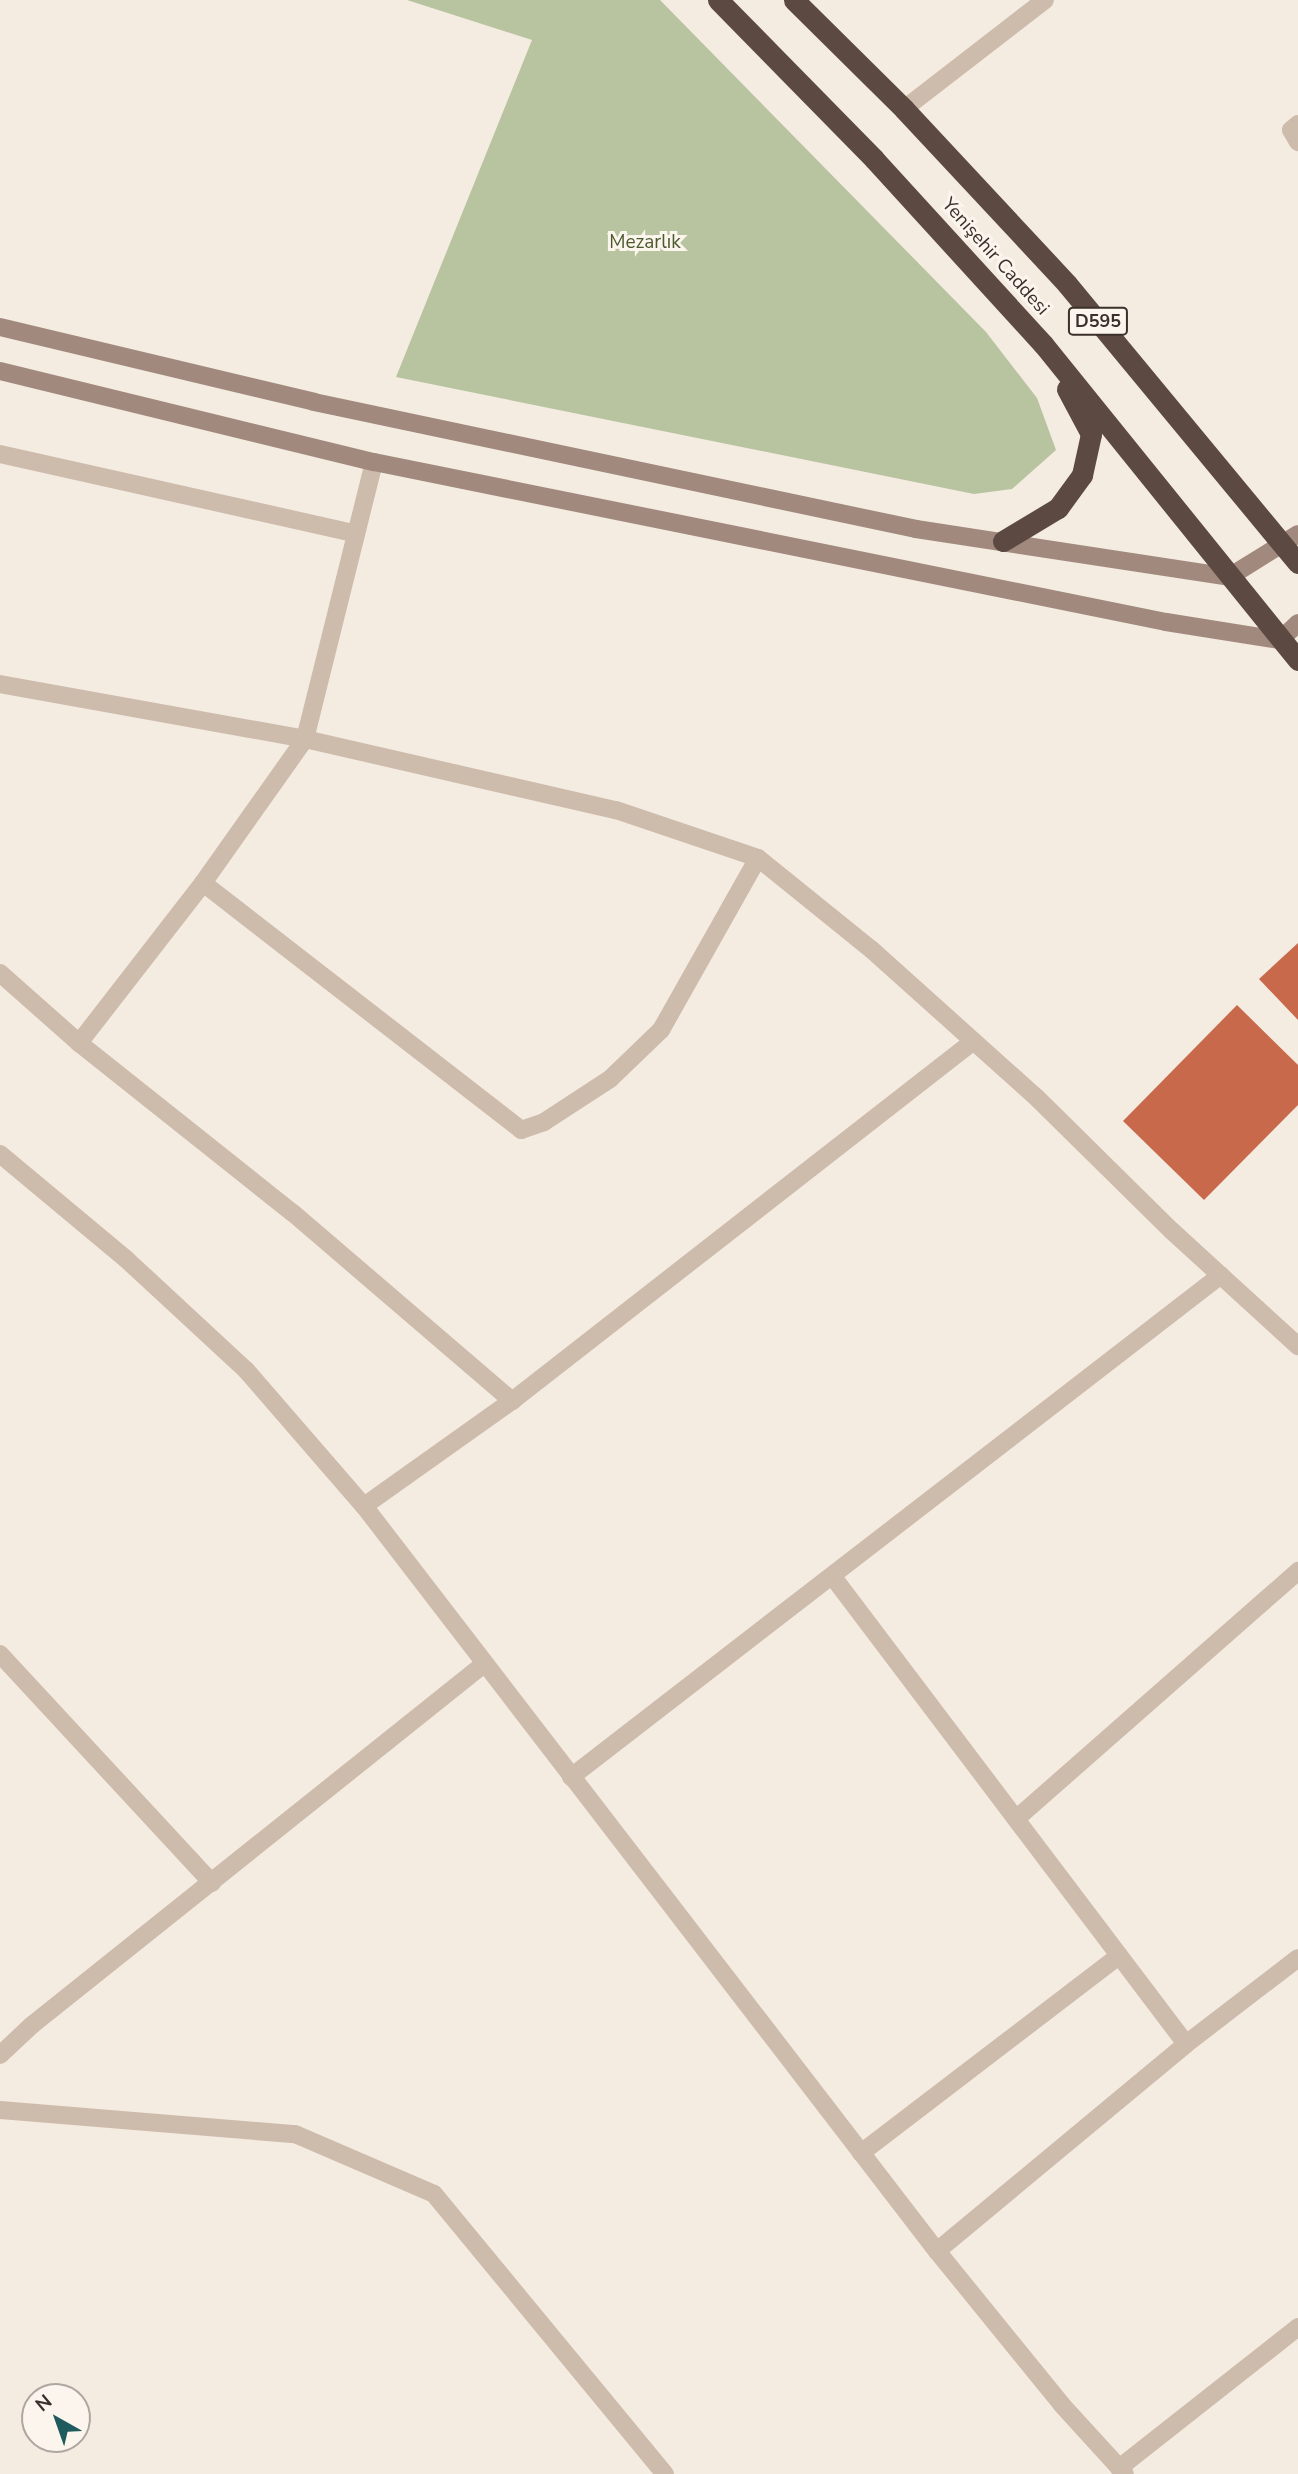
<!DOCTYPE html>
<meta charset="utf-8">
<style>
body{margin:0}
#map{position:relative;width:1298px;height:2474px;overflow:hidden;background:#f4ebe1;font-family:"Nunito Sans",sans-serif}
div>[style]{position:absolute}
[style*='--x']{left:calc(var(--x)*1px);top:calc(var(--y)*1px);width:calc(var(--w)*1px);rotate:calc(var(--a)*1deg)}
.green>*{inset:0;background:#b8c4a0}
.building>*{inset:0;background:#c8694b}
.lane>*{height:18px;margin:-9px;padding:0 9px;transform-origin:9px;border-radius:9px;background:#cdbbac}
.street>*{height:18px;margin:-9px;padding:0 9px;transform-origin:9px;border-radius:9px;background:#cdbbac}
.secondary>*{height:18px;margin:-9px;padding:0 9px;transform-origin:9px;border-radius:9px;background:#a18a7d}
.highway>*{height:21px;margin:-10.5px;padding:0 10.5px;transform-origin:10.5px;border-radius:10.5px;background:#5c4a42}
span{translate:-50% -50%;white-space:nowrap;text-align:center;line-height:1.15;-webkit-text-stroke:6px #fbf5ee;paint-order:stroke}
.shield-label span{padding:2px 5px;background:#fbf5ee;border:2px solid;border-radius:5px;-webkit-text-stroke-width:0}
.shield-label{font-size:18px;color:#3b302b;font-weight:700}
.park-label{font-size:19px;color:#4a5a2e}
.street-label{font-size:19px;color:#3b302b}
.north{position:absolute;left:21px;top:2383px;width:70px;height:70px;box-sizing:border-box;background:#fbf5ee;border:2px solid #aea6a0;border-radius:50%;rotate:320deg;font-size:19px;font-weight:700;line-height:28px;text-align:center;color:#3b302b}
.north::after{content:'';display:block;margin:auto;width:24px;height:32px;background:#1f5a5e;clip-path:polygon(50% 0,100% 100%,50% 72%,0 100%)}
</style>
<div id="map">
<div class="green">
<i style="clip-path:polygon(407px 0,660px 0,986px 332px,1037px 398px,1056px 450px,1012px 489px,974px 494px,396px 377px,532px 40px)"></i>
</div>
<div class="building">
<i style="clip-path:polygon(1298px 943px,1298px 1020px,1259px 979px)"></i>
<i style="clip-path:polygon(1237px 1005px,1298px 1065px,1298px 1105px,1204px 1200px,1123px 1121px)"></i>
</div>
<div class="lane">
<i style="--x:1298;--y:124;--w:9;--a:139"></i>
<i style="--x:1291;--y:130;--w:14;--a:60"></i>
<i style="--x:861;--y:2153;--w:325;--a:-37.4"></i>
</div>
<div class="street">
<i style="--x:904;--y:109;--w:178;--a:-37.7"></i>
<i style="--x:0;--y:454;--w:363;--a:12.6"></i>
<i style="--x:0;--y:684;--w:310;--a:10.2"></i>
<i style="--x:305;--y:739;--w:319;--a:12.9"></i>
<i style="--x:616;--y:810;--w:150;--a:18.7"></i>
<i style="--x:758;--y:858;--w:146;--a:38.9"></i>
<i style="--x:872;--y:950;--w:220;--a:41.9"></i>
<i style="--x:1036;--y:1097;--w:191;--a:44.6"></i>
<i style="--x:1172;--y:1231;--w:171;--a:42.4"></i>
<i style="--x:203;--y:883;--w:403;--a:37.8"></i>
<i style="--x:521;--y:1130;--w:24;--a:-19"></i>
<i style="--x:544;--y:1122;--w:79;--a:-33.1"></i>
<i style="--x:610;--y:1079;--w:71;--a:-43.9"></i>
<i style="--x:661;--y:1030;--w:197;--a:-60.6"></i>
<i style="--x:0;--y:973;--w:106;--a:41.5"></i>
<i style="--x:79;--y:1043;--w:273;--a:38.5"></i>
<i style="--x:293;--y:1213;--w:289;--a:40.6"></i>
<i style="--x:79;--y:1043;--w:202;--a:-52.2"></i>
<i style="--x:203;--y:883;--w:176;--a:-54.7"></i>
<i style="--x:305;--y:739;--w:285;--a:-76"></i>
<i style="--x:0;--y:1154;--w:164;--a:39.8"></i>
<i style="--x:126;--y:1259;--w:163;--a:42.8"></i>
<i style="--x:246;--y:1370;--w:180;--a:49.1"></i>
<i style="--x:364;--y:1506;--w:940;--a:52.44"></i>
<i style="--x:937;--y:2251;--w:198;--a:50.9"></i>
<i style="--x:1062;--y:2405;--w:93;--a:47.6"></i>
<i style="--x:364;--y:1506;--w:181;--a:-35.4"></i>
<i style="--x:512;--y:1401;--w:582;--a:-37.95"></i>
<i style="--x:833;--y:1577;--w:585;--a:52.91"></i>
<i style="--x:0;--y:1654;--w:312;--a:47.2"></i>
<i style="--x:571;--y:1777;--w:821;--a:-37.68"></i>
<i style="--x:1016;--y:1819;--w:376;--a:-41.3"></i>
<i style="--x:0;--y:2055;--w:44;--a:-43.2"></i>
<i style="--x:32;--y:2025;--w:578;--a:-38.61"></i>
<i style="--x:0;--y:2110;--w:296;--a:4.7"></i>
<i style="--x:295;--y:2134;--w:151;--a:23.3"></i>
<i style="--x:434;--y:2194;--w:363;--a:50.5"></i>
<i style="--x:937;--y:2251;--w:324;--a:-39.7"></i>
<i style="--x:1186;--y:2044;--w:141;--a:-37.5"></i>
<i style="--x:1119;--y:2468;--w:228;--a:-38.2"></i>
</div>
<div class="secondary">
<i style="--x:0;--y:327;--w:323;--a:13.4"></i>
<i style="--x:314;--y:402;--w:615;--a:11.91"></i>
<i style="--x:916;--y:529;--w:317;--a:8.7"></i>
<i style="--x:1229;--y:577;--w:81;--a:-31.9"></i>
<i style="--x:0;--y:371;--w:385;--a:13.7"></i>
<i style="--x:374;--y:462;--w:808;--a:11.42"></i>
<i style="--x:1166;--y:622;--w:115;--a:9"></i>
<i style="--x:1280;--y:640;--w:25;--a:-43"></i>
</div>
<div class="highway">
<i style="--x:718;--y:0;--w:223;--a:45.5"></i>
<i style="--x:874;--y:159;--w:251;--a:47.6"></i>
<i style="--x:1043;--y:344;--w:406;--a:51.1"></i>
<i style="--x:794;--y:0;--w:155;--a:44.7"></i>
<i style="--x:904;--y:109;--w:239;--a:47"></i>
<i style="--x:1067;--y:284;--w:362;--a:50.4"></i>
<i style="--x:1003;--y:541;--w:64;--a:-31"></i>
<i style="--x:1058;--y:508;--w:41;--a:-54"></i>
<i style="--x:1082;--y:475;--w:42;--a:-77.6"></i>
<i style="--x:1091;--y:434;--w:51;--a:-118.1"></i>
</div>
<div class="shield-label">
<span style="left:1098px;top:321px">D595</span>
</div>
<div class="park-label">
<span style="left:645px;top:243px">Mezarlık</span>
</div>
<div class="street-label">
<span style="left:995px;top:257px;rotate:48deg">Yenişehir Caddesi</span>
</div>
<div class="north">N</div>
</div>
